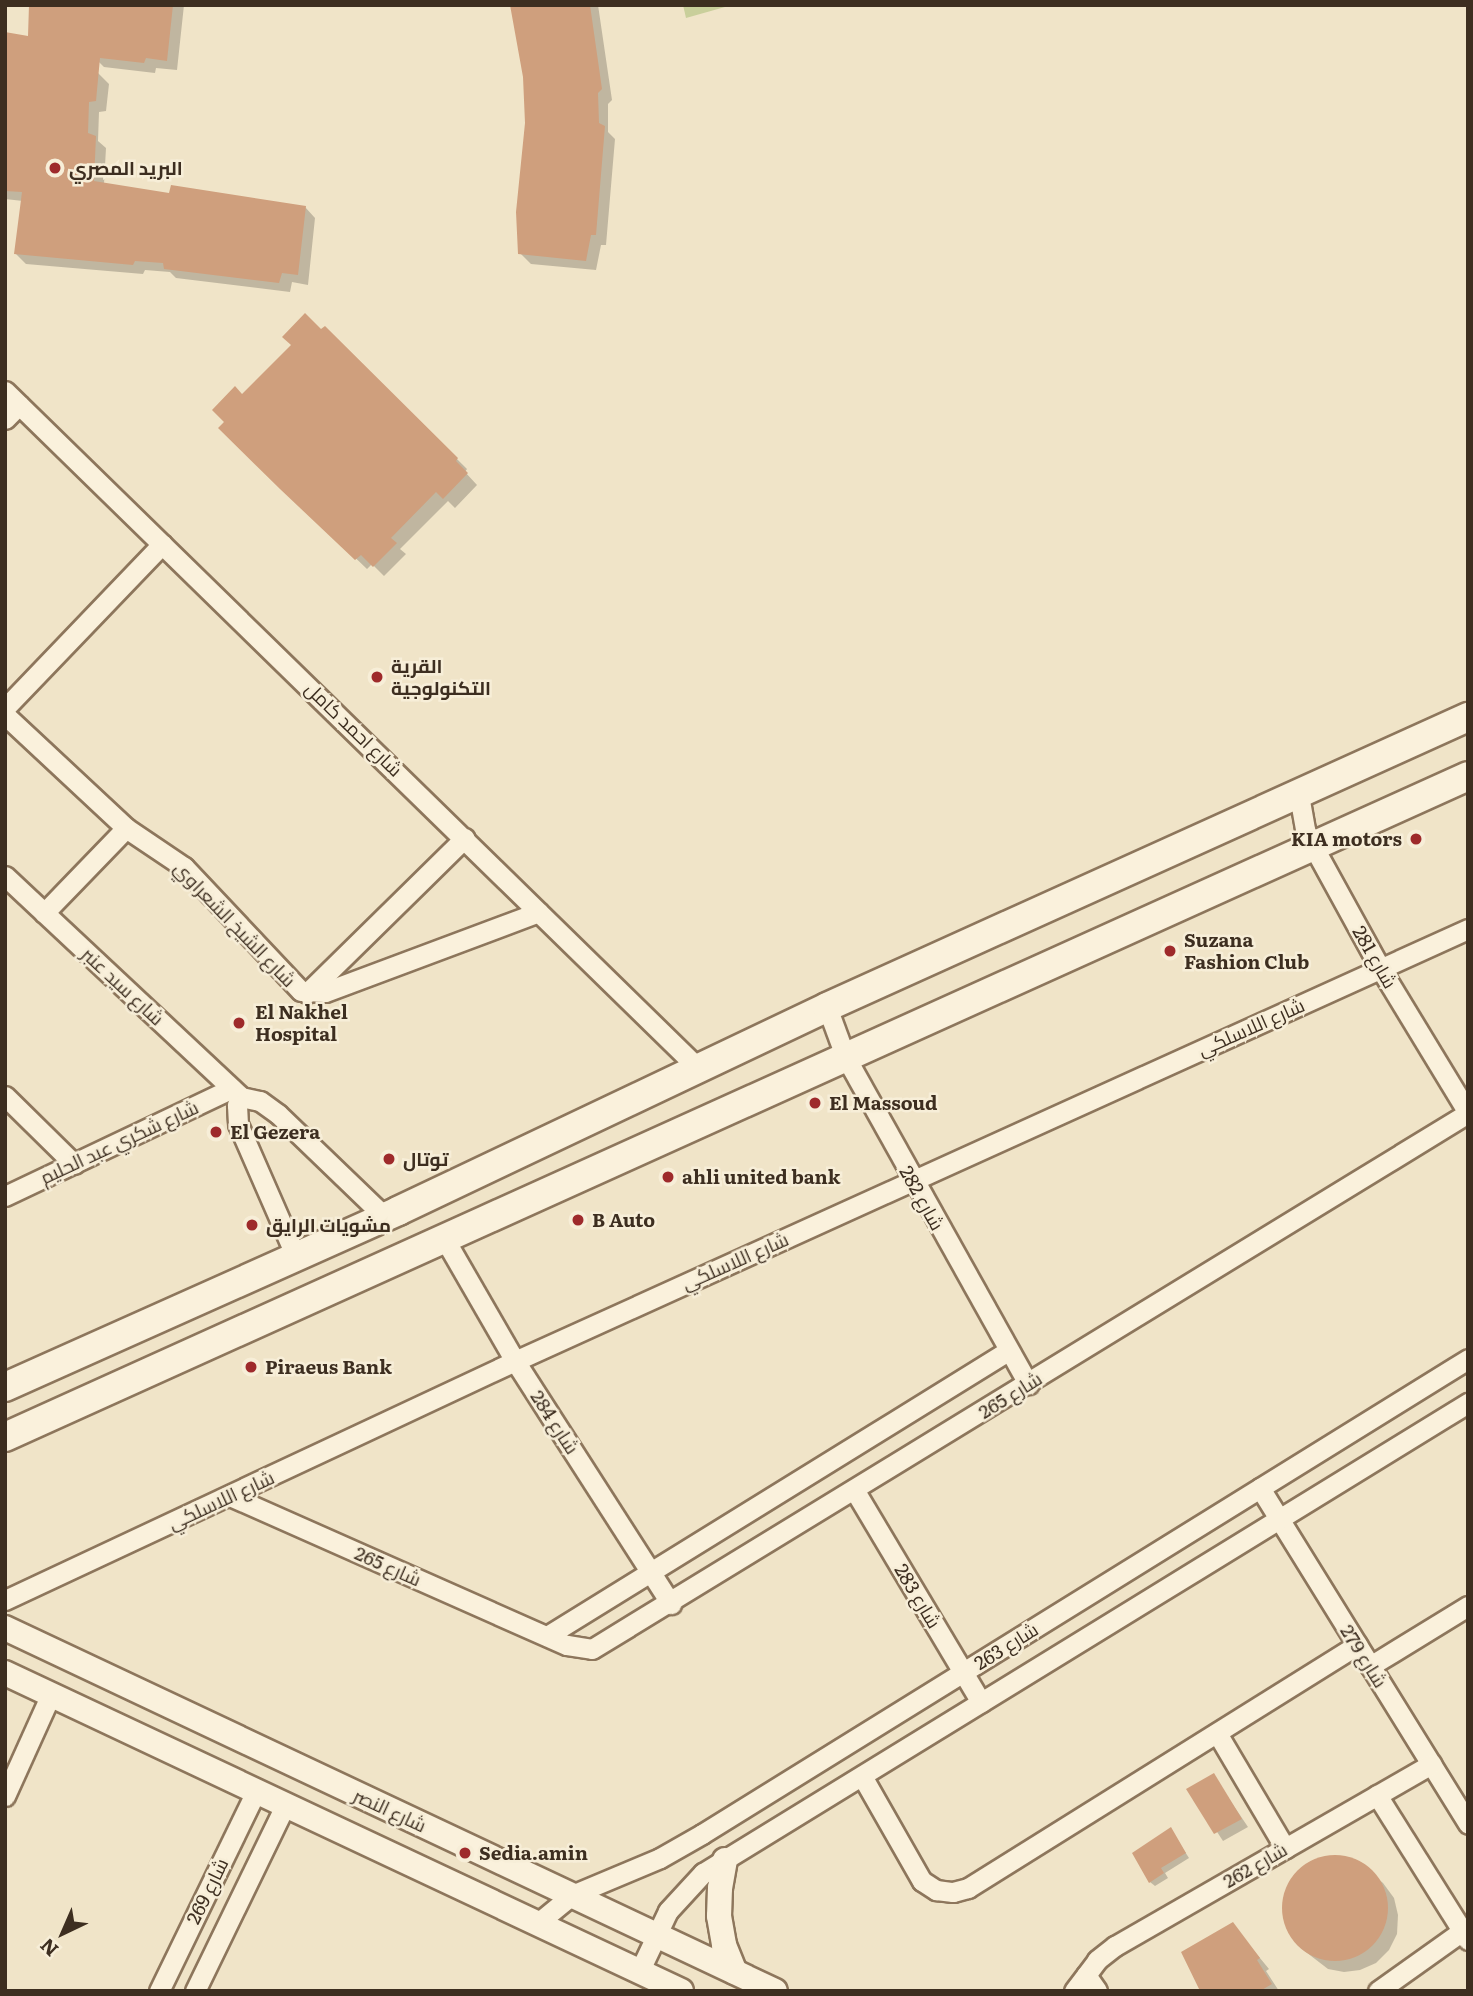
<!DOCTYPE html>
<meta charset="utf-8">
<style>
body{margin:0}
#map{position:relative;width:1473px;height:1996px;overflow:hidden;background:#f0e4c8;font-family:Literata,Cairo,serif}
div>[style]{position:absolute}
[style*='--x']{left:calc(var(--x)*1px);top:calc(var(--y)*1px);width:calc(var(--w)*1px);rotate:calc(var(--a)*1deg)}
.green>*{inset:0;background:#c9cf9b}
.shadow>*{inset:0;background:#0003}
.building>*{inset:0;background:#cf9f7d}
.round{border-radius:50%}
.roads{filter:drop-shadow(2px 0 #8d765c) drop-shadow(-2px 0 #8d765c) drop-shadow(0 2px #8d765c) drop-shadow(0 -2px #8d765c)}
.minor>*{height:19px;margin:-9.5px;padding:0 9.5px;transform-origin:9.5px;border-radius:9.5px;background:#faf1dc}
.tertiary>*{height:24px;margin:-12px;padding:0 12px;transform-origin:12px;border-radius:12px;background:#faf1dc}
.secondary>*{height:28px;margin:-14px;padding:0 14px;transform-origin:14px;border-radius:14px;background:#faf1dc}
.dots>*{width:19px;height:19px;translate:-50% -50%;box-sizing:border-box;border:4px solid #f7eed8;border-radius:50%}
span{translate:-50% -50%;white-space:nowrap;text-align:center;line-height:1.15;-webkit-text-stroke:5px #f7eed8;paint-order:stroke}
.poi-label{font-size:19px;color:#3d2e20;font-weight:700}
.left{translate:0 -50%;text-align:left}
.right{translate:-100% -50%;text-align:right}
.street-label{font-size:19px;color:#3d2e20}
.frame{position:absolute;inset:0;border:7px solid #3d2e20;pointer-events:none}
.north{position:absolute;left:28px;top:1898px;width:70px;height:70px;-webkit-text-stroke:5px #f7eed8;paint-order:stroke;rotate:224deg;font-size:19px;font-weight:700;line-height:28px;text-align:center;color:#3d2e20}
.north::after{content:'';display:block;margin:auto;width:24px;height:32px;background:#3d2e20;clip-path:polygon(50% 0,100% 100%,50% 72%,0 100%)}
</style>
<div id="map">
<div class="green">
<i style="clip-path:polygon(683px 5px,732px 5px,686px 18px)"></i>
</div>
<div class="shadow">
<i style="clip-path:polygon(102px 5px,184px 5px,177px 70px,156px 68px,155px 73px,104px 67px,94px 57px)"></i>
<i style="clip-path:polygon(512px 5px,598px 5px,612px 100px,608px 104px,608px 132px,615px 139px,606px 245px,601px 245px,596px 270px,531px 264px,520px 253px,527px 124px,525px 77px)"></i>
<i style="clip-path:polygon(5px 34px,98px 73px,109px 84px,106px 111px,99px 112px,98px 141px,106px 148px,104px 184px,171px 195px,305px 207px,315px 218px,308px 285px,292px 282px,290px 292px,176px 278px,170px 272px,145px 270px,143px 274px,26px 264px,16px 254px,23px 201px,5px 199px)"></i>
<i style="clip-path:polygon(325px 328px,467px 469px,465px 472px,477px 485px,455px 508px,448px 501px,400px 549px,406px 554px,384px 576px,372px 564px,367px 569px,220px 428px,242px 397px)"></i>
<i style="clip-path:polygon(1213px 1775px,1248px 1827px,1223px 1841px,1189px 1789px)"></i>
<i style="clip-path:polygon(1171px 1830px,1189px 1858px,1165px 1873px,1168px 1878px,1155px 1886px,1150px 1882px)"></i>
<i style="clip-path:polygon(1339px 1856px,1357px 1861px,1383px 1883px,1394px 1898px,1398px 1915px,1397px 1934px,1389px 1950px,1376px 1963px,1360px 1970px,1344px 1972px,1328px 1969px,1302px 1949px,1291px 1936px,1283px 1905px,1294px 1875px,1307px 1864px,1321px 1858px)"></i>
<i style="clip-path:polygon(1232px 1924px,1269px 1969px,1266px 1971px,1279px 1991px,1203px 1991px)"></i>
</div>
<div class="building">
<i style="clip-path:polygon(29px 5px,173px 5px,167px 61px,146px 58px,144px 63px,100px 58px,96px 101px,89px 102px,88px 133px,96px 136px,94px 181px,169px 193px,171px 185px,306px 206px,298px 275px,282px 273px,279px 283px,164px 269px,163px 263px,135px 261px,133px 265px,14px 254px,22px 192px,5px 191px,5px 32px,28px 36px)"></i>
<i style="clip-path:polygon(510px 5px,590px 5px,602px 89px,598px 93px,599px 123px,605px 126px,596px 235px,591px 235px,586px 261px,518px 254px,516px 212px,525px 123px,523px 77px)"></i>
<i style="clip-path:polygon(305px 313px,321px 329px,325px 326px,458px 458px,456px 461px,468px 473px,443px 499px,436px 492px,391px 538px,397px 543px,373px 567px,361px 555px,355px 560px,280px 489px,218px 428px,224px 422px,212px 410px,235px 386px,242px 394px,291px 345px,282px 337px)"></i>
<i style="clip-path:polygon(1214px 1773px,1242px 1819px,1214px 1834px,1186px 1789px)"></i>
<i style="clip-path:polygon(1171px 1827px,1186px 1853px,1161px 1868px,1164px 1873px,1149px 1883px,1132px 1853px)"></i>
<i class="round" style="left:1282px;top:1855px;width:106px;height:106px"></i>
<i style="clip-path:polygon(1233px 1922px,1260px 1958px,1257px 1960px,1272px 1984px,1260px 1991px,1200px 1991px,1181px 1952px)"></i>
</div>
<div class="roads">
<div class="minor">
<i style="--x:5;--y:391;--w:972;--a:44.33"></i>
<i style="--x:5;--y:419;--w:20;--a:-45"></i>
<i style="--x:5;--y:708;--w:227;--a:-46.2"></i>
<i style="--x:5;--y:715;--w:166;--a:43"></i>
<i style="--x:126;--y:828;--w:70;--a:33.9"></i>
<i style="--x:184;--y:867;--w:170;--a:46.7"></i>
<i style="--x:301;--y:991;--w:24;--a:2"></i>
<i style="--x:325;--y:992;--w:228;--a:-20.5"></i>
<i style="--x:1299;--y:795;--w:36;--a:80"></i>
<i style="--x:1305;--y:830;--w:18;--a:63"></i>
<i style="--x:1313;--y:846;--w:139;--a:61.2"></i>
<i style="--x:1380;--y:968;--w:170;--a:58.7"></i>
<i style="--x:5;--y:876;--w:323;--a:43.1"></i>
<i style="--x:241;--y:1097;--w:19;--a:12"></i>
<i style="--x:260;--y:1101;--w:22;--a:36"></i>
<i style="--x:278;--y:1114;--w:149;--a:43.9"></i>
<i style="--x:44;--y:913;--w:118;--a:-46"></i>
<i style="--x:307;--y:993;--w:221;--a:-44.5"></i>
<i style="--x:827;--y:1007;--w:52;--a:69.8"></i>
<i style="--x:845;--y:1056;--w:376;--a:60.8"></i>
<i style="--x:5;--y:1096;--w:97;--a:44.6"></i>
<i style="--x:241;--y:1097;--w:9;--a:117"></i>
<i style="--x:237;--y:1105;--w:19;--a:87"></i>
<i style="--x:238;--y:1124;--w:145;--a:66.4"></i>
<i style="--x:5;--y:1196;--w:251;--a:-25.4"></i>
<i style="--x:444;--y:1238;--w:142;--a:60"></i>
<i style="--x:515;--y:1361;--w:289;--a:57.3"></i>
<i style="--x:1260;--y:1488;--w:395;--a:58.2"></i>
<i style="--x:855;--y:1491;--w:246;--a:59.2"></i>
<i style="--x:230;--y:1496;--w:368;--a:23.9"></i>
<i style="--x:567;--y:1645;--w:25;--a:9"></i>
<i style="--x:592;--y:1649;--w:1027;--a:-31.46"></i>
<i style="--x:5;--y:1600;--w:563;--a:-25.11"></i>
<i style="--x:515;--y:1361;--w:1046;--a:-24.39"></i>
<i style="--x:547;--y:1636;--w:542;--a:-31.73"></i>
<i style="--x:1370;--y:1666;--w:115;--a:-31.5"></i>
<i style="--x:1217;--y:1733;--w:134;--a:59.4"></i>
<i style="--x:862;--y:1776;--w:121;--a:60.3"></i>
<i style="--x:922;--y:1881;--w:17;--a:33"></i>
<i style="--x:936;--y:1890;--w:17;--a:7"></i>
<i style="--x:953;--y:1892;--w:16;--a:-15"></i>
<i style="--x:968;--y:1888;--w:459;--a:-32"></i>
<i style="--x:1377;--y:1795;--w:171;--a:57.9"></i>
<i style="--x:5;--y:1796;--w:112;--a:-65.7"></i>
<i style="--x:539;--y:1922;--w:43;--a:-39.3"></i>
<i style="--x:572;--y:1895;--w:95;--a:-22.8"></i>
<i style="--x:660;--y:1858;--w:48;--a:-29.7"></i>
<i style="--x:702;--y:1834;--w:901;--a:-31.8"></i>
<i style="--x:640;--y:1970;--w:65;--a:-64.6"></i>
<i style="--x:668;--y:1911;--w:52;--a:-47.4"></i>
<i style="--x:703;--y:1873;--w:898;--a:-31.57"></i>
<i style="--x:1086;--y:1975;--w:19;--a:55"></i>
<i style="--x:159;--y:1991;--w:222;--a:-64.1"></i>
<i style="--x:195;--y:1991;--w:208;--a:-64.1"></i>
<i style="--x:1074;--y:1991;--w:39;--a:-53"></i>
<i style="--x:1097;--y:1960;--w:23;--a:-38"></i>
<i style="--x:1115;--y:1946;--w:365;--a:-29.9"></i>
<i style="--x:1378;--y:1991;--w:103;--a:-35.5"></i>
</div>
<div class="tertiary">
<i style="--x:5;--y:1628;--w:851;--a:25.24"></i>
<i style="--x:5;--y:1673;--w:747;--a:25.19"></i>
<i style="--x:725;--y:1860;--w:28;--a:100"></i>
<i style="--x:720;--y:1888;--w:28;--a:92"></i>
<i style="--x:719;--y:1916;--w:29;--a:80"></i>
<i style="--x:724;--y:1945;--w:29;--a:68"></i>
</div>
<div class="secondary">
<i style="--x:5;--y:1387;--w:431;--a:-24.1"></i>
<i style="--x:398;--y:1211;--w:475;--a:-25.4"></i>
<i style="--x:827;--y:1007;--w:704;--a:-24.34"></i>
<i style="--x:5;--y:1437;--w:1605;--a:-24.31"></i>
</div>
</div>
<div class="dots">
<i style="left:55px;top:168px;background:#9e2a2b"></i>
<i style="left:377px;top:677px;background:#9e2a2b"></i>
<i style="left:1416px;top:839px;background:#9e2a2b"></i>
<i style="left:1170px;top:951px;background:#9e2a2b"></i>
<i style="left:239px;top:1023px;background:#9e2a2b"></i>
<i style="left:815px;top:1103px;background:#9e2a2b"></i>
<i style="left:216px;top:1132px;background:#9e2a2b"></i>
<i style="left:389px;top:1159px;background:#9e2a2b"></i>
<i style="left:668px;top:1177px;background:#9e2a2b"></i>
<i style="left:578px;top:1220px;background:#9e2a2b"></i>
<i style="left:252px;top:1225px;background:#9e2a2b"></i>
<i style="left:251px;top:1367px;background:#9e2a2b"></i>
<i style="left:465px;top:1853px;background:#9e2a2b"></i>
</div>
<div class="poi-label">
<span class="left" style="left:69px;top:168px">البريد المصري</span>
<span class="left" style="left:391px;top:677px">القرية<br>التكنولوجية</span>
<span class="right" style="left:1402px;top:839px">KIA motors</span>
<span class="left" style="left:1184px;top:951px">Suzana<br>Fashion Club</span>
<span class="left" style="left:255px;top:1023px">El Nakhel<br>Hospital</span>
<span class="left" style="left:829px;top:1103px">El Massoud</span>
<span class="left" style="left:230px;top:1132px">El Gezera</span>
<span class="left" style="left:403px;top:1159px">توتال</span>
<span class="left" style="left:682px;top:1177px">ahli united bank</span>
<span class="left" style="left:592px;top:1220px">B Auto</span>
<span class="left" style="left:266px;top:1225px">مشويات الرايق</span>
<span class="left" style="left:265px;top:1367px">Piraeus Bank</span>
<span class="left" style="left:479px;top:1853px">Sedia.amin</span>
</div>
<div class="street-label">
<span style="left:354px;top:729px;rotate:44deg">شارع احمد كامل</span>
<span style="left:235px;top:924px;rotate:46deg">شارع الشيخ الشعراوي</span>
<span style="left:1375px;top:957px;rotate:60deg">شارع 281</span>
<span style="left:123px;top:986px;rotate:43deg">شارع سيد عنبر</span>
<span style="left:1251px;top:1027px;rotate:-24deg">شارع اللاسلكي</span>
<span style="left:119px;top:1142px;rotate:-25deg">شارع شكري عبد الحليم</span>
<span style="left:922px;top:1198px;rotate:61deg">شارع 282</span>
<span style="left:735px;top:1261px;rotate:-24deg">شارع اللاسلكي</span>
<span style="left:1010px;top:1395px;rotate:-32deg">شارع 265</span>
<span style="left:555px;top:1422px;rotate:57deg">شارع 284</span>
<span style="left:221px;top:1500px;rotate:-25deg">شارع اللاسلكي</span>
<span style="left:388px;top:1566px;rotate:24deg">شارع 265</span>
<span style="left:918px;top:1596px;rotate:59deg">شارع 283</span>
<span style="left:1006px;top:1646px;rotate:-32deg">شارع 263</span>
<span style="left:1364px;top:1656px;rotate:58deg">شارع 279</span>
<span style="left:390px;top:1810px;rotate:25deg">شارع النصر</span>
<span style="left:1255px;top:1865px;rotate:-30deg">شارع 262</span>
<span style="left:207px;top:1891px;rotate:-64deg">شارع 269</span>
</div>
<div class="frame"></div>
<div class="north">N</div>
</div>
